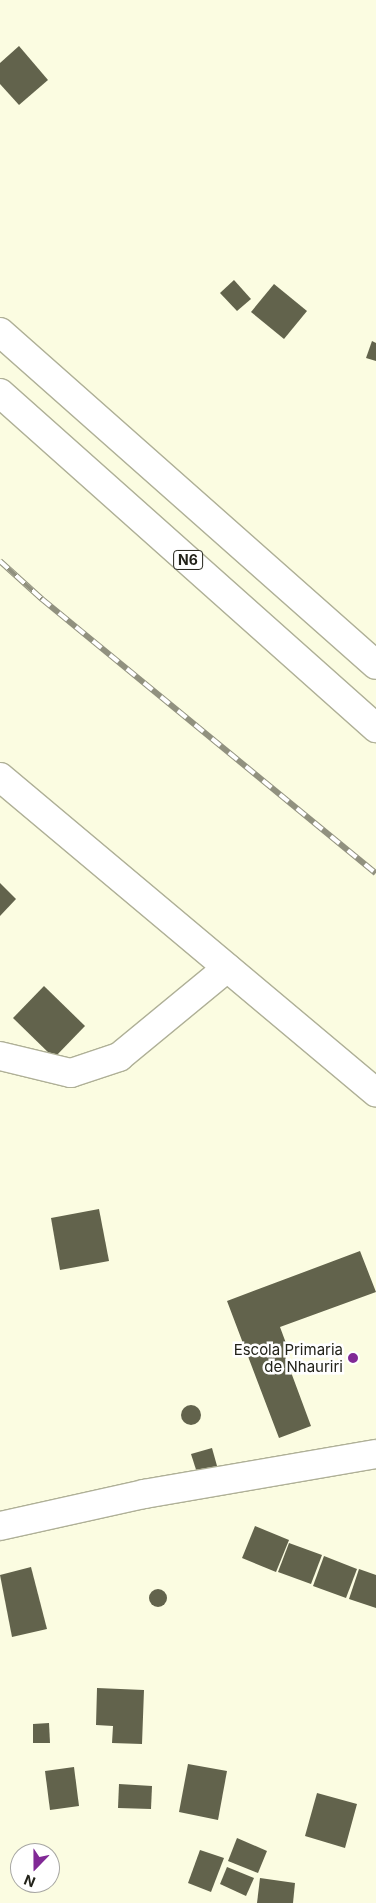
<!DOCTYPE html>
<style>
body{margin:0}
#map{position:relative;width:376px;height:1903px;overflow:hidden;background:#fbfce1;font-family:Inter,sans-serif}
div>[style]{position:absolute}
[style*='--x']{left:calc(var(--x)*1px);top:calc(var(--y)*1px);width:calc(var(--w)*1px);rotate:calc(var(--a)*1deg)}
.building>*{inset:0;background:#62634c}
.round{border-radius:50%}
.roads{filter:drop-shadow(1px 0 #afb097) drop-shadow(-1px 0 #afb097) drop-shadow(0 1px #afb097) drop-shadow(0 -1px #afb097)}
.minor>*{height:28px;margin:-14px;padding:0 14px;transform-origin:14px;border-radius:14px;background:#fff}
.highway>*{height:28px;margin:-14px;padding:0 14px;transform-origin:14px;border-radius:14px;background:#fff}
.rail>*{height:5.5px;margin-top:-2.75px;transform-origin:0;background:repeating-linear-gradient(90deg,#fff 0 11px,#91917f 0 22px);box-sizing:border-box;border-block:1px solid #91917f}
.dots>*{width:14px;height:14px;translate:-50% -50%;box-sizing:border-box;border:2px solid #fff;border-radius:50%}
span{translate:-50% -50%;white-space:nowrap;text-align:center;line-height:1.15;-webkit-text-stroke:5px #fff;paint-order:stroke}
.shield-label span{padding:1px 4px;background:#fff;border:1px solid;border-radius:4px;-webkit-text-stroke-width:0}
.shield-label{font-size:14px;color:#222219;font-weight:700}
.poi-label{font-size:15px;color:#222219}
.right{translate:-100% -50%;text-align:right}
.north{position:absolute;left:10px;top:1843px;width:50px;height:50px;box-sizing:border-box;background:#fff;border:1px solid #a7a7a3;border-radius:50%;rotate:202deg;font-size:14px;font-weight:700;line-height:20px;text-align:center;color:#222219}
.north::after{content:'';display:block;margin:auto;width:18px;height:22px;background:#812996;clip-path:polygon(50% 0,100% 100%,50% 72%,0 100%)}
</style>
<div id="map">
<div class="building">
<i style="clip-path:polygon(19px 46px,48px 80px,19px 105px,0 84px,0 63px)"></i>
<i style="clip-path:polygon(234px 280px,251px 299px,237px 311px,220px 293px)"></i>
<i style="clip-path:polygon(274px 284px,307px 311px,284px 339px,251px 312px)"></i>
<i style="clip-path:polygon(372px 341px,376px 343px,376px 361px,366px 358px)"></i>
<i style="clip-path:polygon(0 883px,16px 899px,0 916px)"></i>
<i style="clip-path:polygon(44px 986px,85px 1026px,54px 1058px,13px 1018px)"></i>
<i style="clip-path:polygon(99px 1209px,109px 1261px,60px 1270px,51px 1218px)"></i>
<i style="clip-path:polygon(360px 1251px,376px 1292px,280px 1327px,290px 1354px,285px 1356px,311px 1426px,279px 1438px,227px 1301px)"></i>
<i class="round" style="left:181px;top:1405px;width:20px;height:20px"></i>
<i style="clip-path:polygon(212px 1448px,219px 1473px,199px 1479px,191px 1454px)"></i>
<i style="clip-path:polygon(255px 1526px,289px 1540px,276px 1572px,242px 1558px)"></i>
<i style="clip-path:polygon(289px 1543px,322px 1555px,311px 1584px,278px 1572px)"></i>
<i style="clip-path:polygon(324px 1556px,357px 1569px,346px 1598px,313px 1586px)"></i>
<i style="clip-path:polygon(31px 1567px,47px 1629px,12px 1637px,0 1575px)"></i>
<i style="clip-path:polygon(359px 1569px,376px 1575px,376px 1608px,349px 1599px)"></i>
<i class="round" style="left:149px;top:1589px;width:18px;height:18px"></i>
<i style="clip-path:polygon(97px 1688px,144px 1690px,142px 1744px,112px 1743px,113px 1726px,96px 1725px)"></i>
<i style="clip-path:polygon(49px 1723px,50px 1743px,33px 1743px,33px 1724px)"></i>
<i style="clip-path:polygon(188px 1764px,227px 1771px,218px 1820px,179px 1812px)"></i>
<i style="clip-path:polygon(74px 1767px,79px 1806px,50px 1810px,45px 1771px)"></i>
<i style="clip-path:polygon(119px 1784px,152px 1786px,151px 1809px,118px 1808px)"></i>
<i style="clip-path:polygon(317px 1793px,357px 1804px,345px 1848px,305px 1836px)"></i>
<i style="clip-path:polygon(237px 1838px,267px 1851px,258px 1873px,228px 1861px)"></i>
<i style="clip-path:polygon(200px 1850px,224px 1858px,211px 1892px,188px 1883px)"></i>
<i style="clip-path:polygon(227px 1867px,254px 1878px,246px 1896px,220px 1884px)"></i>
<i style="clip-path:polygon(260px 1878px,295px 1883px,293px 1903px,257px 1903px)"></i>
</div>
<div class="roads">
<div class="minor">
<i style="--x:0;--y:777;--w:491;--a:40"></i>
<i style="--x:0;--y:1056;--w:73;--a:13.5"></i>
<i style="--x:71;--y:1073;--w:51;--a:-18.4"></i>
<i style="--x:119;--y:1057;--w:140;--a:-39.5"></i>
<i style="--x:0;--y:1526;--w:148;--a:-12.5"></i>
<i style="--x:144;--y:1494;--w:235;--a:-9.8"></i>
</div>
<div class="highway">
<i style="--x:0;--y:332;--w:502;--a:41.53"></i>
<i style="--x:0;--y:393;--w:504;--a:41.7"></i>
</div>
</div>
<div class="rail">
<i style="--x:0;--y:561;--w:57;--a:42.1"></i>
<i style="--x:42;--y:599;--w:432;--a:39.4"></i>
</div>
<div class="dots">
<i style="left:353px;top:1358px;background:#812996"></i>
</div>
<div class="shield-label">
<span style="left:188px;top:560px">N6</span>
</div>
<div class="poi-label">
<span class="right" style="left:343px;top:1358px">Escola Primaria<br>de Nhauriri</span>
</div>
<div class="north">N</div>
</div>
